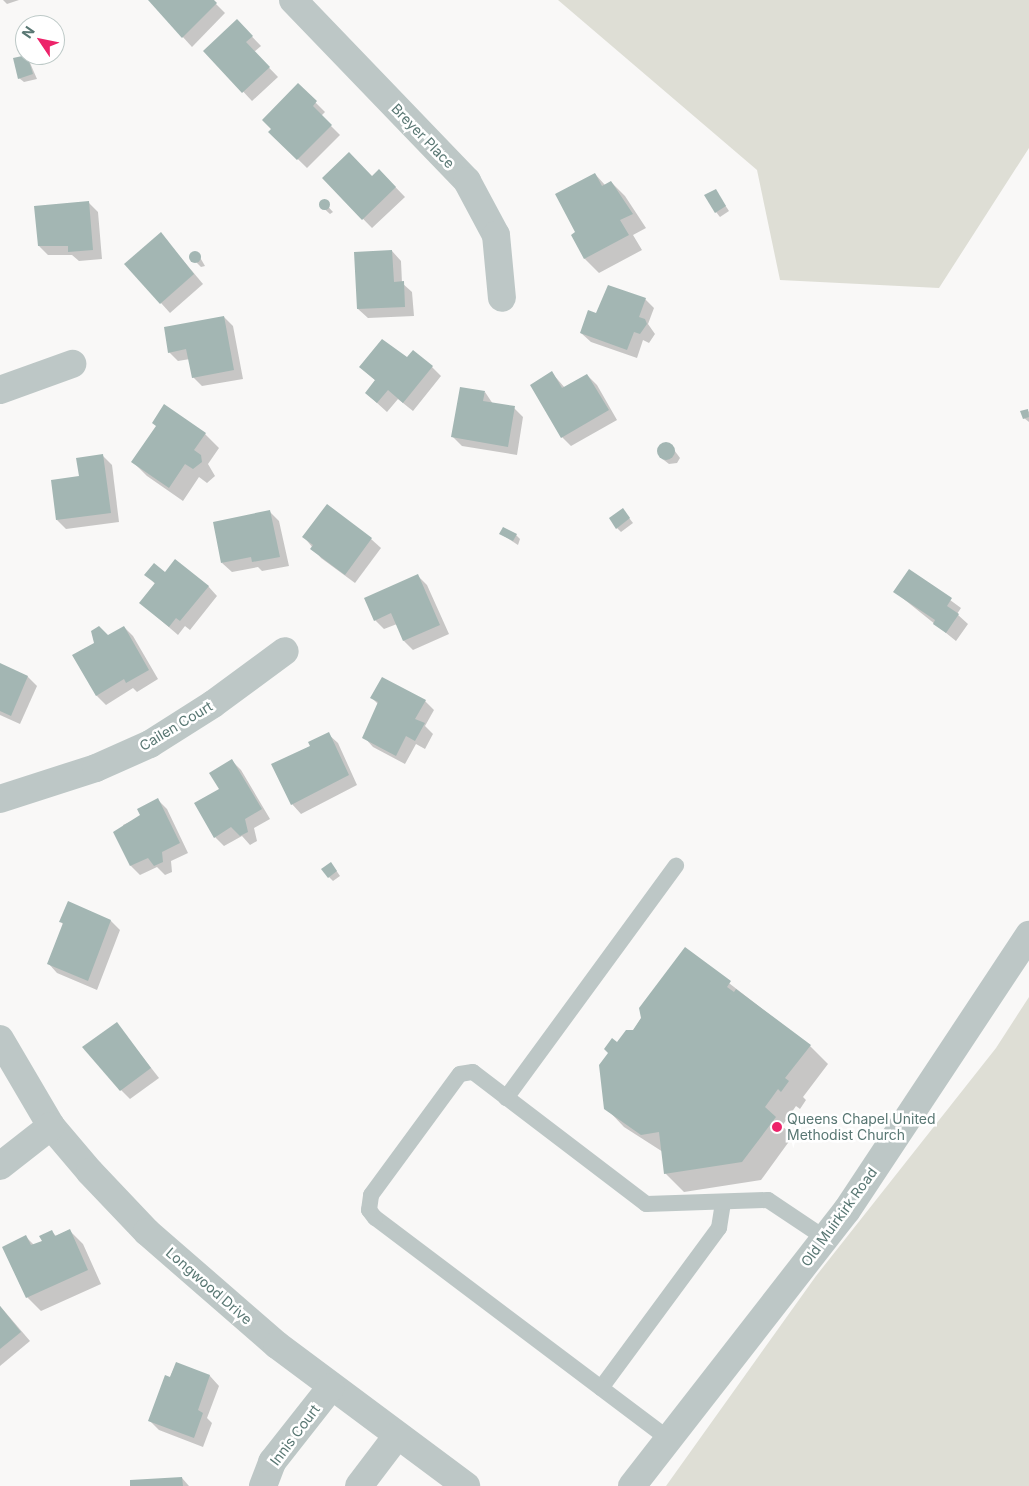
<!DOCTYPE html>
<style>
body{margin:0}
#map{position:relative;width:1029px;height:1486px;overflow:hidden;background:#f9f8f7;font-family:Inter,sans-serif}
div>[style]{position:absolute}
[style*='--x']{left:calc(var(--x)*1px);top:calc(var(--y)*1px);width:calc(var(--w)*1px);rotate:calc(var(--a)*1deg)}
.green>*{inset:0;background:#deded5}
.shadow>*{inset:0;background:#0003}
.building>*{inset:0;background:#a3b6b3}
.round{border-radius:50%}
.lane>*{height:16px;margin:-8px;padding:0 8px;transform-origin:8px;border-radius:8px;background:#bdc7c6}
.street>*{height:28px;margin:-14px;padding:0 14px;transform-origin:14px;border-radius:14px;background:#bdc7c6}
.dots>*{width:14px;height:14px;translate:-50% -50%;box-sizing:border-box;border:2px solid #fff;border-radius:50%}
span{translate:-50% -50%;white-space:nowrap;text-align:center;line-height:1.15;-webkit-text-stroke:5px #fff;paint-order:stroke}
.street-label{font-size:14px;color:#597773}
.poi-label{font-size:14px;color:#597773}
.left{translate:0 -50%;text-align:left}
.north{position:absolute;left:15px;top:15px;width:50px;height:50px;box-sizing:border-box;background:#fff;border:1px solid #bdc9c7;border-radius:50%;rotate:304deg;font-size:14px;font-weight:700;line-height:20px;text-align:center;color:#597773}
.north::after{content:'';display:block;margin:auto;width:18px;height:22px;background:#ed236a;clip-path:polygon(50% 0,100% 100%,50% 72%,0 100%)}
</style>
<div id="map">
<div class="green">
<i style="clip-path:polygon(558px 0,1029px 0,1029px 148px,939px 288px,780px 280px,757px 170px)"></i>
<i style="clip-path:polygon(1029px 997px,1029px 1486px,666px 1486px,816px 1276px,996px 1048px)"></i>
</div>
<div class="shadow">
<i style="clip-path:polygon(3px 0,19px 0,7px 4px)"></i>
<i style="clip-path:polygon(149px 0,212px 0,225px 13px,192px 47px)"></i>
<i style="clip-path:polygon(237px 21px,261px 46px,254px 52px,278px 77px,252px 101px,205px 51px)"></i>
<i style="clip-path:polygon(27px 56px,37px 79px,24px 82px,19px 78px)"></i>
<i style="clip-path:polygon(298px 85px,325px 112px,321px 116px,340px 135px,307px 168px,270px 132px)"></i>
<i style="clip-path:polygon(379px 170px,405px 197px,372px 228px,323px 178px,372px 177px)"></i>
<i style="clip-path:polygon(595px 174px,605px 185px,611px 182px,625px 196px,646px 228px,633px 235px,642px 250px,599px 273px,585px 259px,572px 235px,577px 233px)"></i>
<i style="clip-path:polygon(715px 190px,729px 211px,720px 217px,716px 212px)"></i>
<i style="clip-path:polygon(323px 201px,333px 212px,330px 214px,320px 205px)"></i>
<i style="clip-path:polygon(89px 203px,98px 212px,102px 259px,79px 261px,72px 255px,48px 255px,39px 246px)"></i>
<i style="clip-path:polygon(161px 234px,203px 284px,170px 313px,126px 264px)"></i>
<i style="clip-path:polygon(392px 251px,401px 261px,402px 283px,412px 292px,414px 316px,368px 318px,358px 309px)"></i>
<i style="clip-path:polygon(192px 254px,198px 254px,205px 266px,201px 267px,191px 257px)"></i>
<i style="clip-path:polygon(645px 299px,654px 308px,648px 324px,655px 334px,649px 343px,643px 340px,637px 358px,591px 342px,581px 333px,597px 315px)"></i>
<i style="clip-path:polygon(224px 317px,233px 326px,243px 379px,202px 386px,193px 377px,190px 359px,178px 361px,169px 352px)"></i>
<i style="clip-path:polygon(408px 358px,432px 367px,441px 376px,413px 411px,398px 399px,387px 412px,366px 393px,376px 381px,360px 367px)"></i>
<i style="clip-path:polygon(552px 373px,565px 388px,587px 375px,597px 385px,617px 420px,571px 446px,562px 437px)"></i>
<i style="clip-path:polygon(485px 392px,493px 404px,514px 408px,523px 417px,517px 455px,462px 446px,452px 436px)"></i>
<i style="clip-path:polygon(1027px 410px,1029px 412px,1029px 422px,1024px 418px)"></i>
<i style="clip-path:polygon(205px 434px,219px 448px,208px 464px,215px 476px,207px 483px,199px 477px,183px 501px,147px 476px,133px 462px)"></i>
<i style="clip-path:polygon(669px 443px,680px 458px,677px 463px,669px 464px,660px 457px,658px 449px)"></i>
<i style="clip-path:polygon(103px 456px,112px 465px,119px 522px,66px 529px,57px 520px,80px 478px)"></i>
<i style="clip-path:polygon(623px 510px,633px 523px,621px 532px,617px 528px)"></i>
<i style="clip-path:polygon(270px 512px,279px 521px,289px 566px,262px 571px,258px 567px,232px 572px,222px 563px)"></i>
<i style="clip-path:polygon(501px 534px,516px 535px,520px 539px,518px 545px)"></i>
<i style="clip-path:polygon(304px 537px,371px 539px,381px 548px,355px 583px,321px 558px)"></i>
<i style="clip-path:polygon(909px 570px,961px 608px,957px 614px,968px 624px,956px 641px,895px 592px)"></i>
<i style="clip-path:polygon(165px 573px,208px 586px,217px 596px,190px 630px,185px 626px,178px 635px,141px 603px,156px 585px,146px 574px)"></i>
<i style="clip-path:polygon(418px 576px,427px 585px,449px 634px,413px 650px,404px 641px,397px 624px,384px 629px,375px 620px)"></i>
<i style="clip-path:polygon(124px 627px,133px 636px,158px 679px,137px 692px,133px 688px,106px 705px,97px 696px,74px 656px)"></i>
<i style="clip-path:polygon(0 665px,28px 677px,37px 686px,20px 724px,0 715px)"></i>
<i style="clip-path:polygon(372px 698px,425px 701px,434px 710px,425px 726px,433px 734px,425px 749px,416px 744px,405px 764px,373px 747px,364px 737px,379px 705px)"></i>
<i style="clip-path:polygon(328px 734px,338px 743px,357px 785px,301px 814px,292px 804px,273px 765px,311px 746px)"></i>
<i style="clip-path:polygon(232px 761px,241px 770px,270px 819px,254px 828px,257px 841px,250px 845px,242px 836px,224px 846px,215px 837px,220px 789px)"></i>
<i style="clip-path:polygon(158px 800px,167px 809px,188px 853px,171px 861px,172px 872px,165px 875px,157px 867px,140px 875px,131px 866px,123px 825px,142px 816px)"></i>
<i style="clip-path:polygon(331px 863px,340px 876px,333px 881px,329px 877px)"></i>
<i style="clip-path:polygon(111px 921px,120px 930px,97px 990px,57px 973px,48px 963px,64px 925px,61px 922px)"></i>
<i style="clip-path:polygon(685px 949px,810px 1046px,828px 1064px,803px 1097px,806px 1100px,800px 1109px,796px 1106px,782px 1126px,793px 1136px,761px 1180px,684px 1192px,665px 1173px,663px 1152px,624px 1127px,606px 1108px,618px 1044px,633px 1031px)"></i>
<i style="clip-path:polygon(117px 1024px,159px 1078px,130px 1099px,121px 1090px)"></i>
<i style="clip-path:polygon(69px 1230px,83px 1244px,101px 1284px,41px 1311px,27px 1297px,26px 1237px,34px 1245px,43px 1241px,52px 1232px,56px 1236px)"></i>
<i style="clip-path:polygon(0 1306px,30px 1341px,0 1366px)"></i>
<i style="clip-path:polygon(176px 1364px,210px 1376px,219px 1386px,207px 1418px,212px 1423px,203px 1447px,159px 1430px,150px 1421px)"></i>
<i style="clip-path:polygon(182px 1478px,189px 1486px,131px 1486px)"></i>
</div>
<div class="building">
<i style="clip-path:polygon(148px 0,214px 0,217px 3px,182px 38px)"></i>
<i style="clip-path:polygon(237px 19px,253px 36px,246px 42px,270px 67px,242px 93px,203px 51px)"></i>
<i style="clip-path:polygon(27px 55px,33px 74px,18px 79px,13px 58px)"></i>
<i style="clip-path:polygon(298px 83px,317px 101px,313px 106px,332px 125px,297px 160px,268px 132px,271px 129px,262px 120px)"></i>
<i style="clip-path:polygon(349px 152px,372px 176px,379px 169px,396px 187px,362px 220px,322px 178px)"></i>
<i style="clip-path:polygon(595px 173px,602px 186px,611px 181px,633px 214px,620px 220px,629px 235px,584px 259px,571px 235px,575px 232px,555px 194px)"></i>
<i style="clip-path:polygon(716px 189px,726px 206px,715px 213px,704px 195px)"></i>
<i class="round" style="left:318.5px;top:198.5px;width:11px;height:11px"></i>
<i style="clip-path:polygon(89px 201px,93px 250px,68px 252px,68px 246px,38px 246px,34px 206px)"></i>
<i style="clip-path:polygon(161px 232px,194px 274px,160px 304px,124px 264px)"></i>
<i style="clip-path:polygon(392px 250px,394px 282px,404px 281px,405px 307px,357px 309px,354px 252px)"></i>
<i class="round" style="left:189px;top:251px;width:12px;height:12px"></i>
<i style="clip-path:polygon(608px 285px,646px 298px,639px 317px,645px 319px,647px 324px,640px 334px,634px 332px,627px 350px,580px 333px,588px 310px,596px 313px)"></i>
<i style="clip-path:polygon(224px 316px,234px 370px,192px 378px,186px 349px,168px 353px,164px 327px)"></i>
<i style="clip-path:polygon(382px 339px,407px 357px,413px 350px,433px 366px,403px 403px,388px 390px,377px 403px,365px 393px,375px 380px,359px 367px)"></i>
<i style="clip-path:polygon(552px 371px,562px 388px,587px 374px,609px 410px,561px 438px,530px 385px)"></i>
<i style="clip-path:polygon(460px 387px,485px 391px,483px 401px,515px 406px,508px 447px,451px 437px)"></i>
<i style="clip-path:polygon(164px 404px,206px 433px,194px 450px,201px 455px,202px 462px,193px 469px,185px 464px,169px 488px,131px 462px,156px 426px,152px 423px)"></i>
<i style="clip-path:polygon(1028px 409px,1029px 417px,1023px 419px,1020px 411px)"></i>
<i class="round" style="left:657px;top:442px;width:18px;height:18px"></i>
<i style="clip-path:polygon(103px 454px,111px 513px,56px 520px,51px 480px,79px 476px,76px 458px)"></i>
<i style="clip-path:polygon(327px 504px,372px 538px,345px 575px,310px 549px,313px 545px,302px 537px)"></i>
<i style="clip-path:polygon(623px 508px,630px 518px,616px 529px,609px 518px)"></i>
<i style="clip-path:polygon(270px 510px,280px 557px,252px 562px,251px 557px,221px 563px,213px 522px)"></i>
<i style="clip-path:polygon(503px 527px,517px 534px,513px 541px,499px 534px)"></i>
<i style="clip-path:polygon(175px 559px,209px 586px,180px 621px,176px 618px,169px 627px,139px 603px,155px 583px,144px 575px,154px 563px,165px 572px)"></i>
<i style="clip-path:polygon(909px 569px,952px 598px,947px 606px,959px 614px,946px 633px,933px 624px,935px 620px,893px 592px)"></i>
<i style="clip-path:polygon(418px 574px,440px 625px,403px 641px,391px 613px,374px 621px,364px 598px)"></i>
<i style="clip-path:polygon(99px 626px,108px 635px,124px 626px,149px 670px,126px 683px,124px 679px,96px 696px,72px 655px,94px 643px,91px 631px)"></i>
<i style="clip-path:polygon(0 663px,28px 676px,11px 716px,0 711px)"></i>
<i style="clip-path:polygon(382px 677px,426px 700px,415px 719px,425px 723px,415px 741px,406px 736px,396px 756px,362px 738px,378px 702px,370px 698px)"></i>
<i style="clip-path:polygon(329px 732px,349px 775px,291px 805px,271px 764px,310px 746px,308px 742px)"></i>
<i style="clip-path:polygon(232px 759px,262px 809px,245px 819px,248px 832px,240px 836px,231px 827px,214px 838px,194px 803px,219px 789px,209px 773px)"></i>
<i style="clip-path:polygon(158px 798px,180px 843px,162px 852px,163px 862px,154px 866px,148px 858px,130px 866px,113px 832px,140px 815px,137px 809px)"></i>
<i style="clip-path:polygon(331px 862px,337px 871px,328px 878px,321px 869px)"></i>
<i style="clip-path:polygon(68px 901px,111px 920px,88px 981px,47px 964px,63px 923px,59px 922px)"></i>
<i style="clip-path:polygon(685px 947px,731px 981px,727px 987px,734px 992px,736px 989px,811px 1045px,785px 1078px,789px 1081px,781px 1092px,778px 1089px,765px 1107px,776px 1117px,742px 1162px,664px 1174px,659px 1132px,641px 1135px,604px 1109px,599px 1065px,608px 1053px,604px 1049px,612px 1038px,617px 1042px,626px 1030px,633px 1030px,641px 1018px,639px 1008px)"></i>
<i style="clip-path:polygon(117px 1022px,151px 1068px,120px 1091px,82px 1047px)"></i>
<i style="clip-path:polygon(70px 1229px,88px 1270px,26px 1298px,2px 1247px,26px 1235px,31px 1245px,42px 1241px,39px 1236px,52px 1230px,55px 1236px)"></i>
<i style="clip-path:polygon(0 1306px,21px 1332px,0 1349px)"></i>
<i style="clip-path:polygon(176px 1362px,210px 1375px,198px 1410px,203px 1413px,194px 1438px,148px 1421px,165px 1375px,170px 1377px)"></i>
<i style="clip-path:polygon(182px 1477px,183px 1486px,130px 1486px,130px 1480px)"></i>
</div>
<div class="lane">
<i style="--x:506;--y:1098;--w:288;--a:-53.8"></i>
<i style="--x:601;--y:1388;--w:199;--a:-53.6"></i>
<i style="--x:719;--y:1228;--w:26;--a:-81"></i>
<i style="--x:670;--y:1440;--w:369;--a:-143"></i>
<i style="--x:375;--y:1218;--w:10;--a:-127"></i>
<i style="--x:369;--y:1210;--w:15;--a:-82"></i>
<i style="--x:371;--y:1195;--w:150;--a:-53.7"></i>
<i style="--x:460;--y:1074;--w:13;--a:-9"></i>
<i style="--x:473;--y:1072;--w:218;--a:37.3"></i>
<i style="--x:646;--y:1204;--w:122;--a:-1.9"></i>
<i style="--x:768;--y:1200;--w:69;--a:33.7"></i>
</div>
<div class="street">
<i style="--x:293;--y:0;--w:251;--a:46.1"></i>
<i style="--x:467;--y:181;--w:61;--a:61.8"></i>
<i style="--x:496;--y:235;--w:63;--a:84.6"></i>
<i style="--x:0;--y:390;--w:77;--a:-19.9"></i>
<i style="--x:0;--y:799;--w:101;--a:-17.9"></i>
<i style="--x:96;--y:768;--w:59;--a:-24"></i>
<i style="--x:150;--y:744;--w:75;--a:-32.4"></i>
<i style="--x:213;--y:704;--w:89;--a:-36.4"></i>
<i style="--x:0;--y:1039;--w:101;--a:59.6"></i>
<i style="--x:51;--y:1126;--w:60;--a:49.7"></i>
<i style="--x:90;--y:1172;--w:83;--a:46.5"></i>
<i style="--x:147;--y:1232;--w:172;--a:41"></i>
<i style="--x:277;--y:1345;--w:236;--a:36.7"></i>
<i style="--x:0;--y:1166;--w:65;--a:-38.1"></i>
<i style="--x:263;--y:1486;--w:26;--a:-69"></i>
<i style="--x:272;--y:1462;--w:95;--a:-51.8"></i>
<i style="--x:359;--y:1486;--w:63;--a:-52.8"></i>
<i style="--x:632;--y:1486;--w:350;--a:-52.1"></i>
<i style="--x:847;--y:1210;--w:330;--a:-56.5"></i>
</div>
<div class="dots">
<i style="left:777px;top:1127px;background:#ed236a"></i>
</div>
<div class="street-label">
<span style="left:423px;top:136px;rotate:46deg">Breyer Place</span>
<span style="left:176px;top:726px;rotate:-31deg">Cailen Court</span>
<span style="left:839px;top:1217px;rotate:-54deg">Old Muirkirk Road</span>
<span style="left:209px;top:1286px;rotate:41deg">Longwood Drive</span>
<span style="left:295px;top:1435px;rotate:-53deg">Innis Court</span>
</div>
<div class="poi-label">
<span class="left" style="left:787px;top:1127px">Queens Chapel United<br>Methodist Church</span>
</div>
<div class="north">N</div>
</div>
